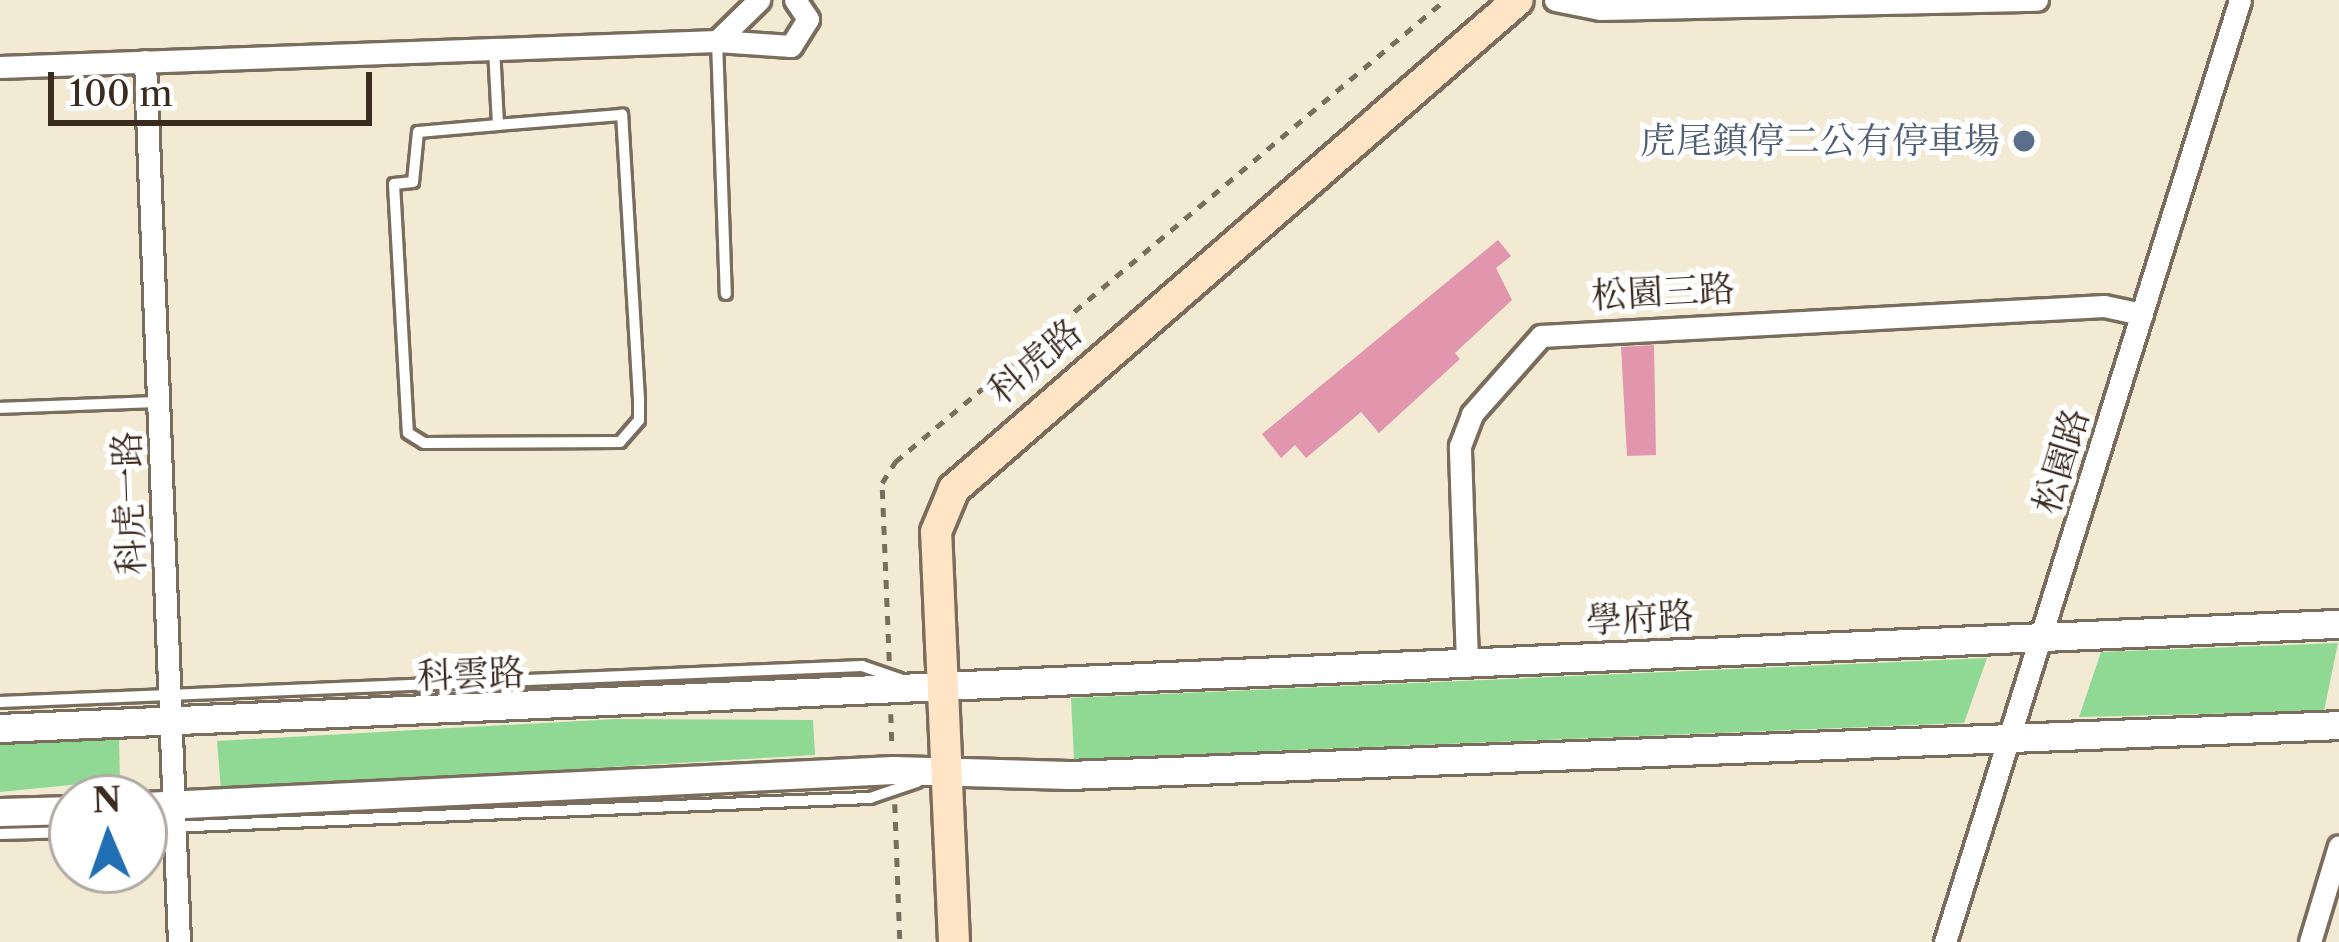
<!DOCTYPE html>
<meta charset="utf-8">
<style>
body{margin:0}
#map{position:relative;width:2339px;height:942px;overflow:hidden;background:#f2ead3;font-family:"Libre Caslon Text","Noto Serif TC",serif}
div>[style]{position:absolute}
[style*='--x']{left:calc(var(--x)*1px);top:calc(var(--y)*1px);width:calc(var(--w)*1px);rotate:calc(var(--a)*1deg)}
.green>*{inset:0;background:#90d994}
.building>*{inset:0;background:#e296ad}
.path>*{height:4.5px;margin-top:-2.25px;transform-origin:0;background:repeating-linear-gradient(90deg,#7b6d5d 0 9px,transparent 0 18px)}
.roads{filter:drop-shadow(3px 0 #7b6d5d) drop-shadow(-3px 0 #7b6d5d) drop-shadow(0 3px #7b6d5d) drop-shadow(0 -3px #7b6d5d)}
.service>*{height:10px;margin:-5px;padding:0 5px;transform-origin:5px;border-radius:5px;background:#fff}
.minor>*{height:21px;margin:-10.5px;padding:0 10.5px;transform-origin:10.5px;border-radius:10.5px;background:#fff}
.tertiary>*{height:27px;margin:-13.5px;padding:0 13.5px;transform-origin:13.5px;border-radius:13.5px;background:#fff}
.secondary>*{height:30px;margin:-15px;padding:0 15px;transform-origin:15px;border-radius:15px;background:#ffe4c6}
.dots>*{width:33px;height:33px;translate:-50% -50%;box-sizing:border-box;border:6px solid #fff;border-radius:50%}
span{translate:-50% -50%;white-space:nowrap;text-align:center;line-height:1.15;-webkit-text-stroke:10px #fff;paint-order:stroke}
.service-label{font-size:36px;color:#4e5e75}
.right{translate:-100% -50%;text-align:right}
.street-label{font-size:36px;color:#3b2a1e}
.north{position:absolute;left:48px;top:774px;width:120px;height:120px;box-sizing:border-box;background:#fff;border:3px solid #b1aaa5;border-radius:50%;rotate:358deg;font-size:33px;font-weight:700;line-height:48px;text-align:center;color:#3b2a1e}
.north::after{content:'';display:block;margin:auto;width:42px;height:54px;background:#1f6fb2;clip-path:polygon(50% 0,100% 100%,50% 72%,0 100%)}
.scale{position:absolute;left:48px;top:72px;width:324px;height:54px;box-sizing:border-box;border:6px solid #3b2a1e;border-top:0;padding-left:15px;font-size:36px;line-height:42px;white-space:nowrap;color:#3b2a1e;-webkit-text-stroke:9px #fff;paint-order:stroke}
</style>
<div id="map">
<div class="green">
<i style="clip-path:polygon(2338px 643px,2324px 711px,2079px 717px,2101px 652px)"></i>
<i style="clip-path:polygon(1987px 658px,1964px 723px,1074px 759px,1071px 698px)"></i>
<i style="clip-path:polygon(616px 719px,813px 720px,815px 755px,221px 790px,217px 741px)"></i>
<i style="clip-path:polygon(119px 738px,120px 780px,0 792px,0 742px)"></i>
</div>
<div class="building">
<i style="clip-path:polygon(1498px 240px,1511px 256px,1496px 268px,1512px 300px,1455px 353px,1460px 359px,1379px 433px,1361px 412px,1306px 458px,1295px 445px,1281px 458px,1262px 434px)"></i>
<i style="clip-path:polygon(1654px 345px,1656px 455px,1627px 456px,1621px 347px)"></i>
</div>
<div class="path">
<i style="--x:889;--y:661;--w:178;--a:-92.3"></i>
<i style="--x:882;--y:483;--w:25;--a:-58"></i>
<i style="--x:895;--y:462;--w:718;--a:-40.03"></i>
<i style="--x:891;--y:714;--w:30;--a:88"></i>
<i style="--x:895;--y:804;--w:138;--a:87.9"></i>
</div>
<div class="roads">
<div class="service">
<i style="--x:717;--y:41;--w:253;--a:88"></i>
<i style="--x:494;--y:48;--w:77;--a:87"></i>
<i style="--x:498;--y:125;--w:80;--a:175"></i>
<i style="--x:418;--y:132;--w:50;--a:95.7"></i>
<i style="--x:413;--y:182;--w:19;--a:174"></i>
<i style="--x:394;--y:184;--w:249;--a:86.8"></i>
<i style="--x:408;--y:433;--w:19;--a:32"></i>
<i style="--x:424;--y:443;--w:196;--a:-0.3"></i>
<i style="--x:620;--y:442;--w:29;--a:-49"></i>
<i style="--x:639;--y:420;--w:21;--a:-90"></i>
<i style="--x:639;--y:399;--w:285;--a:-93.4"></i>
<i style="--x:622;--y:115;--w:124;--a:175.4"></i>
<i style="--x:0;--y:408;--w:158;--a:-2.2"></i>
<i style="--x:0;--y:702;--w:863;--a:-2.39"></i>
<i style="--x:862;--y:666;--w:40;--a:18.9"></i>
<i style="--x:144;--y:828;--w:727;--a:-2.37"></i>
<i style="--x:870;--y:798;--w:50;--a:-18.8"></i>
<i style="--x:0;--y:834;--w:72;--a:-1.6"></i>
</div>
<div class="minor">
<i style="--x:1555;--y:0;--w:46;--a:11.3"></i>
<i style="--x:1600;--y:9;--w:437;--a:-1.2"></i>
<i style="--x:717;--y:41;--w:59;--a:-44.3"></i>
<i style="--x:145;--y:61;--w:882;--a:87.79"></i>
<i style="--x:0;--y:67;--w:717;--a:-2.08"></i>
<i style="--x:717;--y:41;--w:74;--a:3.9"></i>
<i style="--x:791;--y:46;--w:32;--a:-58"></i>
<i style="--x:808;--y:19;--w:23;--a:-124"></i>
<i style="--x:1467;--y:662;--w:216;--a:-91.9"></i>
<i style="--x:1460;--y:446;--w:34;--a:-69"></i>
<i style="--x:1472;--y:414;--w:104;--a:-48.5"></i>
<i style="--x:1541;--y:336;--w:564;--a:-3.05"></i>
<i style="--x:2104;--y:306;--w:39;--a:12"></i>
<i style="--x:1945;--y:942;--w:987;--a:-72.61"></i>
<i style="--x:2310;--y:942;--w:100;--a:-73.2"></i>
</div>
<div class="tertiary">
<i style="--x:0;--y:728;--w:2341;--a:-2.55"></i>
<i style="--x:144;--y:806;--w:750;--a:-2.75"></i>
<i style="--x:893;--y:770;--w:176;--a:1.6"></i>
<i style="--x:1069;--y:775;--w:1271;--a:-2.25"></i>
<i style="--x:0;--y:812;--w:72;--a:-1.6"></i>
</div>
<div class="secondary">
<i style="--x:954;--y:942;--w:410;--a:-92.5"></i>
<i style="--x:936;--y:532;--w:47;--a:-67.3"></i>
<i style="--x:954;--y:489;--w:746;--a:-40.93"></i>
</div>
</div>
<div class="dots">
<i style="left:2024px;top:141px;background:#5c6f8a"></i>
</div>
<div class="service-label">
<span class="right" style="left:2000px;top:141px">虎尾鎮停二公有停車場</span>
</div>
<div class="street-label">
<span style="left:1663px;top:292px;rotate:-3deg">松園三路</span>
<span style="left:1035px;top:361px;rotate:-40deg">科虎路</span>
<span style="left:2061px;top:461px;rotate:-73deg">松園路</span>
<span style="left:129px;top:503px;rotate:-92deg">科虎一路</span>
<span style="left:1640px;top:618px;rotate:-3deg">學府路</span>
<span style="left:471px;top:674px;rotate:-2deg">科雲路</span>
</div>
<div class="north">N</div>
<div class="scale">100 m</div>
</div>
